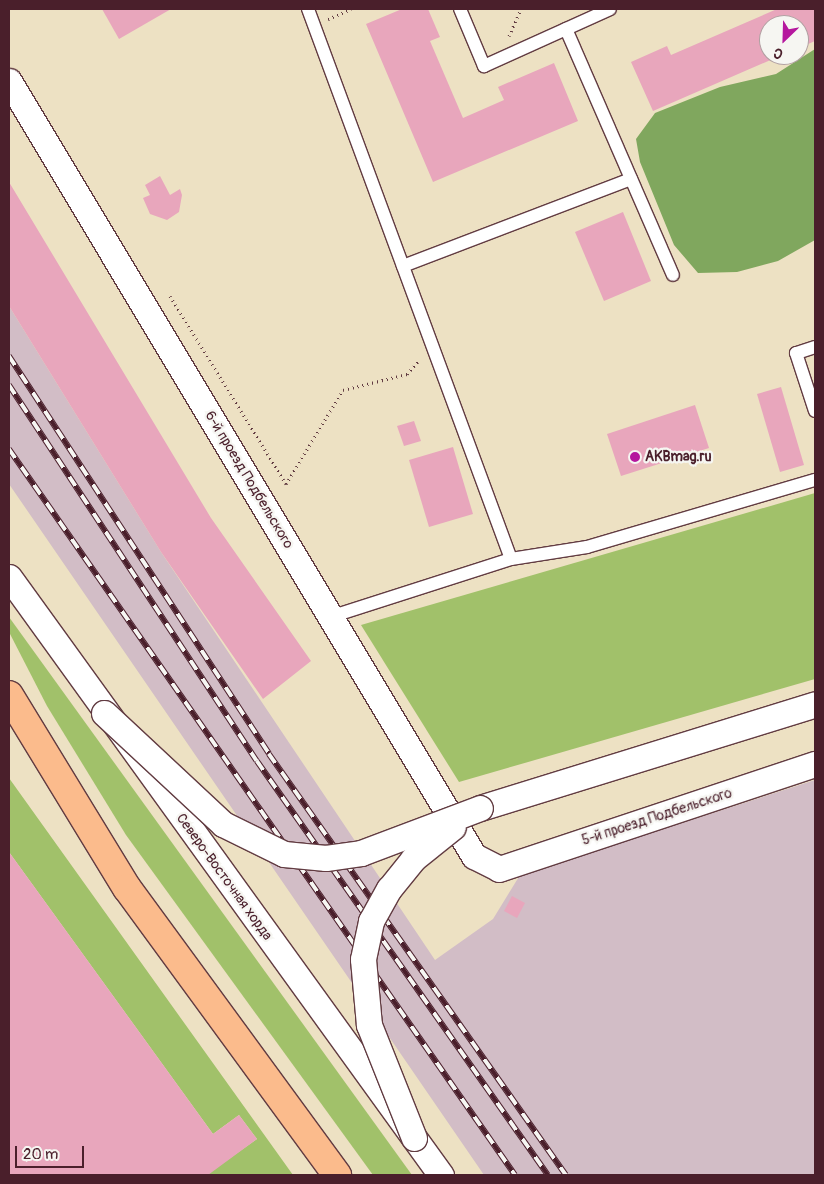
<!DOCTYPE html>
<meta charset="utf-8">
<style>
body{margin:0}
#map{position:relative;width:824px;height:1184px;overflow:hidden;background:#ede1c3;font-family:Pangolin,sans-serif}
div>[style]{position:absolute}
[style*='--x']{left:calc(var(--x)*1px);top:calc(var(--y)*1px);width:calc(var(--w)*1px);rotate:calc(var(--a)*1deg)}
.industrial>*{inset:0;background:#d2bdc6}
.green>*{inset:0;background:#a1c16a}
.forest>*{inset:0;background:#80a75e}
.building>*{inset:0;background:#e8a6bc}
.path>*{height:3px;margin-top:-1.5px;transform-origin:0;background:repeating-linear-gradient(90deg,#623c42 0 1px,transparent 0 5px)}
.roads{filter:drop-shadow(1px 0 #623c42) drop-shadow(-1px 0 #623c42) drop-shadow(0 1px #623c42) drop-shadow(0 -1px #623c42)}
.service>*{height:12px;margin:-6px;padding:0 6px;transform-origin:6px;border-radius:6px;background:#fff}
.minor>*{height:25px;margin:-12.5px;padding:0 12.5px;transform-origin:12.5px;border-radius:12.5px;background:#fff}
.primary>*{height:28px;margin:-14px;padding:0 14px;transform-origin:14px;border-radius:14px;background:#fbbb8c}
.rail>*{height:5.5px;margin-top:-2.75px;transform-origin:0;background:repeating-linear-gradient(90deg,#f6f6f2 0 11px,#4a1f2b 0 22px);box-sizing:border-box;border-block:1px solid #4a1f2b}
.bridges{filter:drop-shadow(1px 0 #623c42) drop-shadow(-1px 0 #623c42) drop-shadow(0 1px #623c42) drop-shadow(0 -1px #623c42)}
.minor-bridge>*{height:25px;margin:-12.5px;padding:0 12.5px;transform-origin:12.5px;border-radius:12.5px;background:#fff}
.dots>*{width:14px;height:14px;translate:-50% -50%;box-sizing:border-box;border:2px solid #f6f6f2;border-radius:50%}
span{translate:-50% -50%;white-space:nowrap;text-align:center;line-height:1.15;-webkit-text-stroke:4.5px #f6f6f2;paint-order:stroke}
.poi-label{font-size:14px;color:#4a1f2b;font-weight:700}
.left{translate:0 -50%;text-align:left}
.street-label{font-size:14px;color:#4a1f2b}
.frame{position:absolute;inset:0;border:10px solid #4a1f2b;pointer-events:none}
.north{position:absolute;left:759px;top:15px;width:50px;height:50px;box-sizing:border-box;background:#f6f6f2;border:1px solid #b1a0a2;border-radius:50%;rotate:204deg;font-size:14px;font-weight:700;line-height:20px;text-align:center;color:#4a1f2b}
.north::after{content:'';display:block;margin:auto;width:18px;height:22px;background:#b5179e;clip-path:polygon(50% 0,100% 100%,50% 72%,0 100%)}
.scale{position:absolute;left:15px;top:1146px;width:69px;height:22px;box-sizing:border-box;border:2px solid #4a1f2b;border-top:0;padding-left:6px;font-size:15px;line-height:18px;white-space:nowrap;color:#4a1f2b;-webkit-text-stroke:4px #f6f6f2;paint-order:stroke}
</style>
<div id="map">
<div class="industrial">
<i style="clip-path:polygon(9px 306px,161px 552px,435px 960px,493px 919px,520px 875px,815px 780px,815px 1175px,484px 1175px,9px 484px)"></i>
</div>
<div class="green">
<i style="clip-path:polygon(815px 493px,815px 679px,459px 782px,361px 625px)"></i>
<i style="clip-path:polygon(9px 617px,412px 1175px,373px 1175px,126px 835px,47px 706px,9px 632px)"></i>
<i style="clip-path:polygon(9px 778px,293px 1175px,207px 1174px,257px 1139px,239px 1115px,213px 1134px,9px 852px)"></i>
</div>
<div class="forest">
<i style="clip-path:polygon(815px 49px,815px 240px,778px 261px,737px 272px,698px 273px,674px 245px,640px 162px,636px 139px,655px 113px,720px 87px,776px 74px)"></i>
</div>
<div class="building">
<i style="clip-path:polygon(102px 9px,171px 9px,119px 39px)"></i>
<i style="clip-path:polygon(402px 9px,428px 9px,440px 37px,430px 41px,463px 118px,504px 100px,498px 87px,554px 63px,578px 121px,433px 182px,366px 24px)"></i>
<i style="clip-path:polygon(777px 9px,815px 9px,815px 41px,799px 48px,799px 25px,769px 25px,769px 55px,782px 55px,653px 111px,631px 62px,667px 46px,671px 55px)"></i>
<i style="clip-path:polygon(160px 176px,170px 195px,180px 189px,182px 195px,179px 212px,167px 220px,150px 214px,143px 198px,150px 195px,145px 185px)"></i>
<i style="clip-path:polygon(9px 182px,211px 518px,311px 661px,263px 699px,161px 552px,9px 306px)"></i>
<i style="clip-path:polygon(623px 212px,651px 281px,604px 301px,575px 232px)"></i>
<i style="clip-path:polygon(781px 387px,804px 465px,780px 472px,757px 394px)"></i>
<i style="clip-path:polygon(695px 405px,709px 448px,621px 476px,607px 434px)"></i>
<i style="clip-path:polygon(414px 421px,421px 441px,404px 446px,397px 426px)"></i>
<i style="clip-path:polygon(453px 447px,473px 514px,429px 527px,409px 460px)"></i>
<i style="clip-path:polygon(9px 852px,213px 1134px,239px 1115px,257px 1139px,208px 1175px,9px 1175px)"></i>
<i style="clip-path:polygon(512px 896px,525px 903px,517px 918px,504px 911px)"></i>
</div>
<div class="path">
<i style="--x:328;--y:19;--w:25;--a:-23"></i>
<i style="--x:509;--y:36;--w:30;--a:-66"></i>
<i style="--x:170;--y:296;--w:221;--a:58.3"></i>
<i style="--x:286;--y:484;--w:110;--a:-58.8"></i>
<i style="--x:343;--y:390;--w:66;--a:-14"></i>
<i style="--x:407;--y:374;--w:18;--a:-49"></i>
</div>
<div class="roads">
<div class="service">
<i style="--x:308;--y:9;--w:586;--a:69.74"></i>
<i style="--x:460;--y:9;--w:62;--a:67.2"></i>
<i style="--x:484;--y:66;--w:138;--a:-24.3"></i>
<i style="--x:566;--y:29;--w:268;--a:66.5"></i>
<i style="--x:403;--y:266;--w:244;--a:-20.9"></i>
<i style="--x:815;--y:347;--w:20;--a:162"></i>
<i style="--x:796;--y:353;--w:61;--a:71.9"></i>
<i style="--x:330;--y:617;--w:190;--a:-17.8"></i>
<i style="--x:511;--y:559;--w:77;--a:-9"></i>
<i style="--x:587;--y:547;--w:238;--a:-16.4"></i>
</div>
<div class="minor">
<i style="--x:9;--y:81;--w:904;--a:59.04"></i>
<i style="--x:474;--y:856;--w:28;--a:27"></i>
<i style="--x:499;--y:869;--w:333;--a:-18.4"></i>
<i style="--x:9;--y:577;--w:738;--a:54.16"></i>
<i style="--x:480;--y:808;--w:351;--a:-17.2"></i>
</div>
<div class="primary">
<i style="--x:9;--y:695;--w:226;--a:58.6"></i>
<i style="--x:127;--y:888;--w:356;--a:53.8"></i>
</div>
</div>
<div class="rail">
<i style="--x:9;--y:356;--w:475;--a:56.8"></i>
<i style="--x:269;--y:754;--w:515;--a:54.8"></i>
<i style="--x:9;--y:385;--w:450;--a:56.6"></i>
<i style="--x:257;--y:761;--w:506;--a:54.9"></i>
<i style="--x:9;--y:449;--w:885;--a:55.12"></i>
</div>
<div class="bridges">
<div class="minor-bridge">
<i style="--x:104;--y:713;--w:163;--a:43"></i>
<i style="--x:223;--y:824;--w:68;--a:26.2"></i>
<i style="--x:284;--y:854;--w:42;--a:5.4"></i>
<i style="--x:326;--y:858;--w:35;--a:-8"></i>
<i style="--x:361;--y:853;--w:127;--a:-20.7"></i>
<i style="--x:414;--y:1138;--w:122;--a:-111.7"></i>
<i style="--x:369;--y:1025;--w:66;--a:-95.2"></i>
<i style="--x:363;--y:959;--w:39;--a:-78"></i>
<i style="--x:371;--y:921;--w:37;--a:-61"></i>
<i style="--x:389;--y:889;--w:38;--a:-51"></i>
<i style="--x:413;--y:859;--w:51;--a:-38.7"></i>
</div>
</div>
<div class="dots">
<i style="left:635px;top:457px;background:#b5179e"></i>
</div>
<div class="poi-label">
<span class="left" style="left:645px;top:457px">AKBmag.ru</span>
</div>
<div class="street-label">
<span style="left:249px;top:480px;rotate:59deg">6-й проезд Подбельского</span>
<span style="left:657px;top:817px;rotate:-18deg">5-й проезд Подбельского</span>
<span style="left:224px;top:877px;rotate:54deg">Северо-Восточная хорда</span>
</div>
<div class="frame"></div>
<div class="north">С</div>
<div class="scale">20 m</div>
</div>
